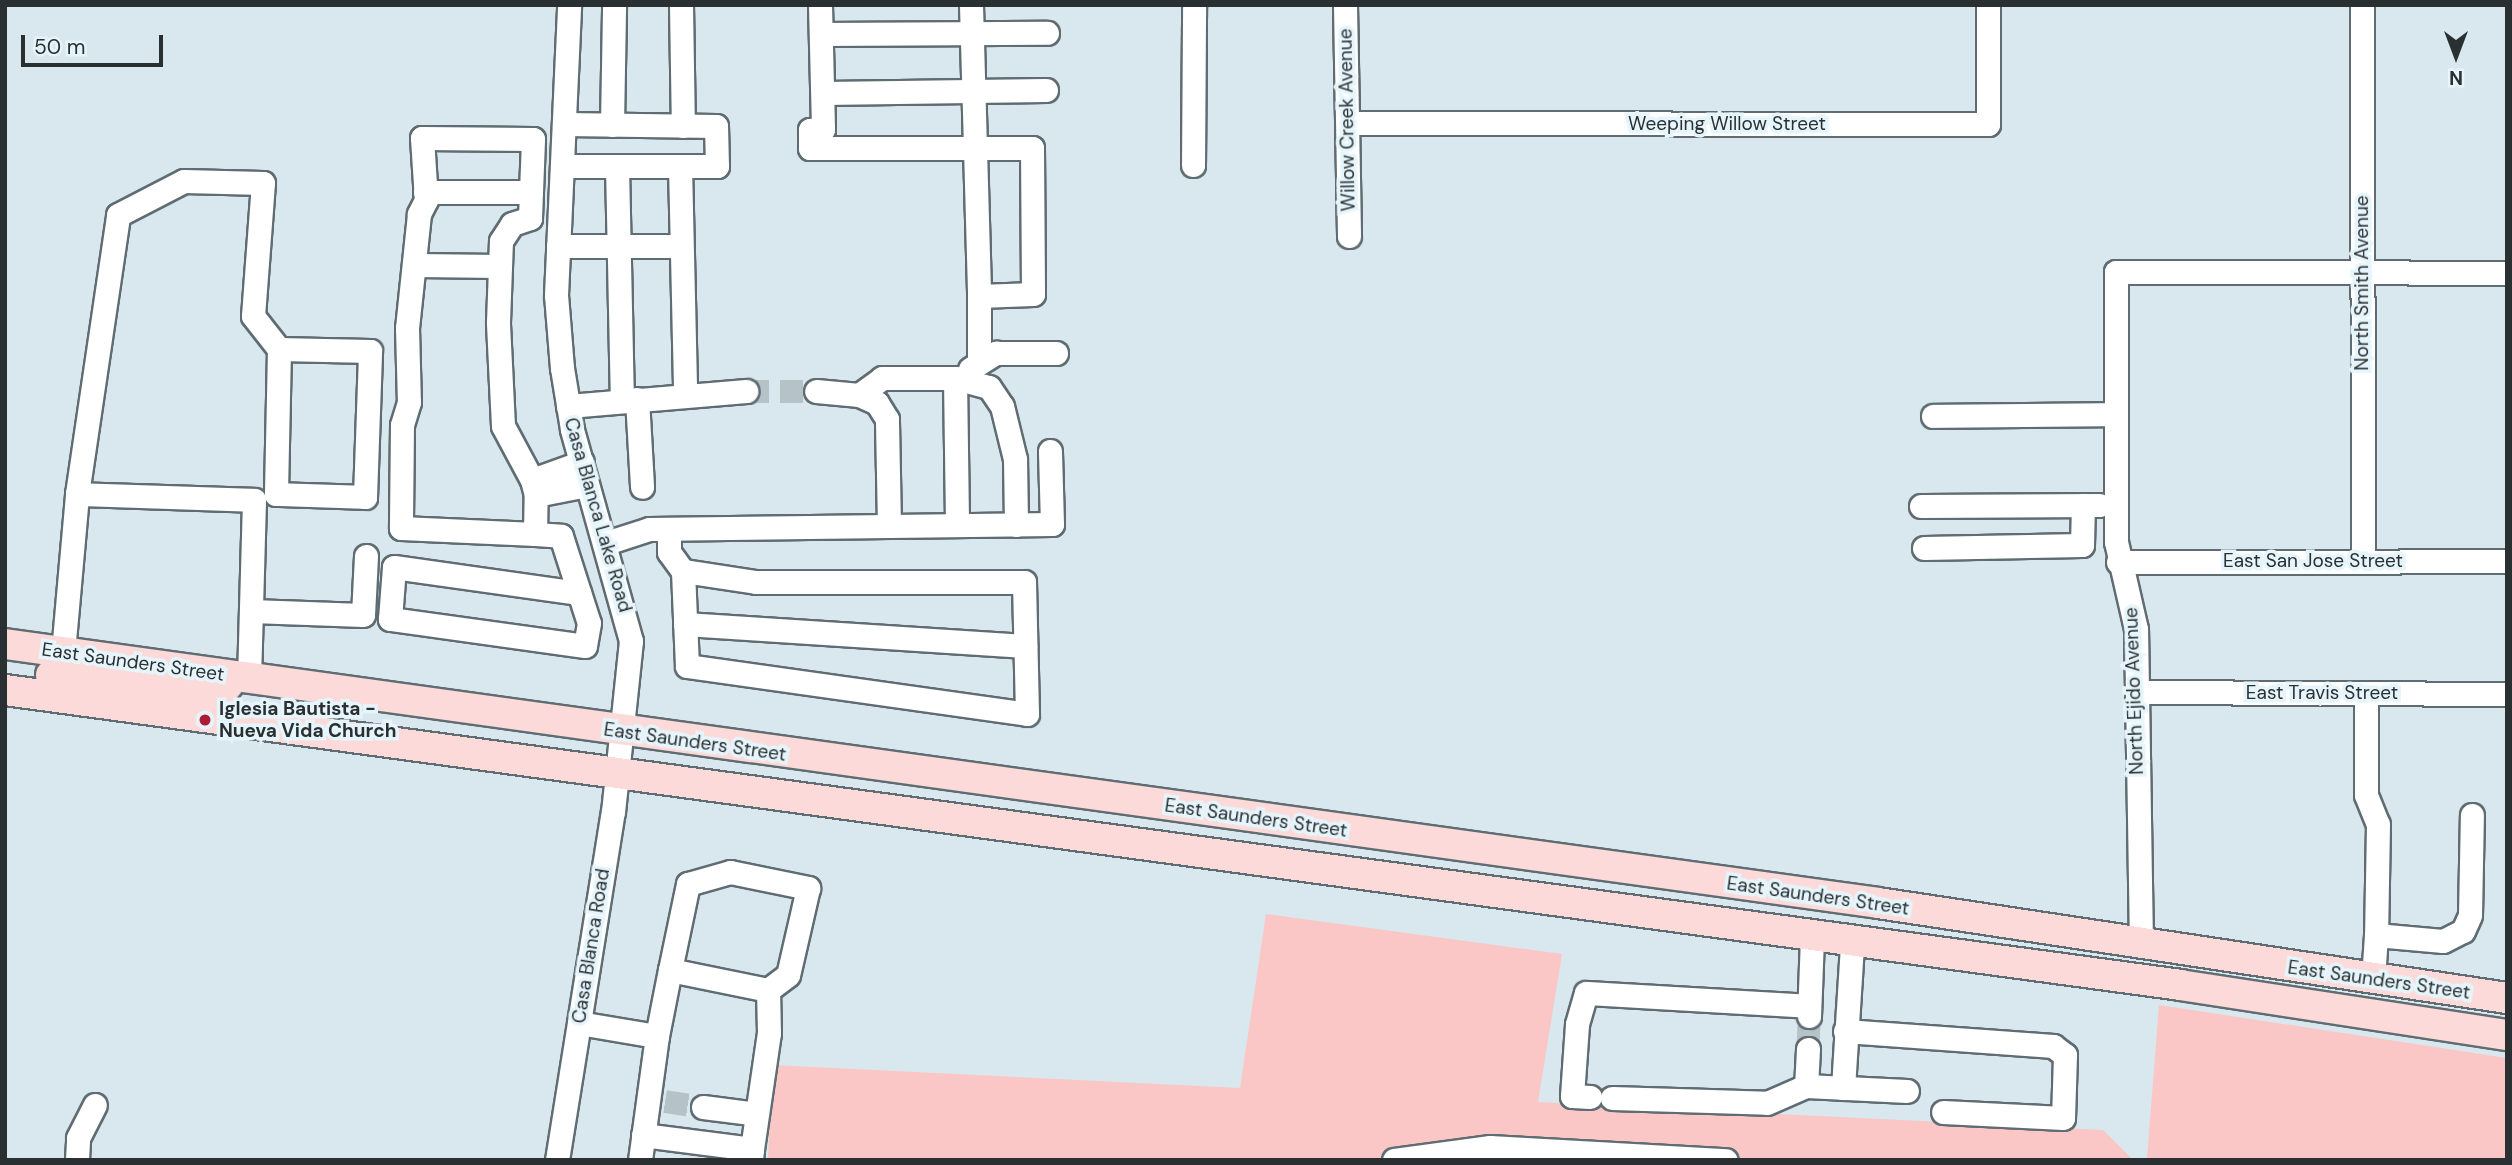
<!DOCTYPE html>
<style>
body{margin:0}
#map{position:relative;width:2512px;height:1165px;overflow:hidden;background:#d8e8ee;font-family:"DM Sans",sans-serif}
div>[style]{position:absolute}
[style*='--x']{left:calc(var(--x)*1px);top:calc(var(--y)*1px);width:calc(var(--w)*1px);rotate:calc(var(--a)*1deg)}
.green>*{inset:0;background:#fac7c6}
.minor-tunnel>*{height:23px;margin-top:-11.5px;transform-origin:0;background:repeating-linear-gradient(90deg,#b5c3c8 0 23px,transparent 0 34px)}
.roads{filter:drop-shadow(2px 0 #5f6c72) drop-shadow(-2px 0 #5f6c72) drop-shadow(0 2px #5f6c72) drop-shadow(0 -2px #5f6c72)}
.minor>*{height:23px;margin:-11.5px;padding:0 11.5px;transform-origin:11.5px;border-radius:11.5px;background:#fff}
.major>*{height:30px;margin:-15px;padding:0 15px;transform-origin:15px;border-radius:15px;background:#fbdad9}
.dots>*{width:19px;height:19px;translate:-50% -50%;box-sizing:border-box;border:4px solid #e6f5fb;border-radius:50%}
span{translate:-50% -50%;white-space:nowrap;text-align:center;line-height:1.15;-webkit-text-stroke:7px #e6f5fb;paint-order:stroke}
.street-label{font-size:19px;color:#2a3032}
.poi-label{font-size:19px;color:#2a3032;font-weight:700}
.left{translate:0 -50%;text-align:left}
.frame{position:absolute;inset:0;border:7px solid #2a3032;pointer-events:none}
.north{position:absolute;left:2421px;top:21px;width:70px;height:70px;-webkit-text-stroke:5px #e6f5fb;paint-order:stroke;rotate:180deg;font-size:19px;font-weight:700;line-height:28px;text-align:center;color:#2a3032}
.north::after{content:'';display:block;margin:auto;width:24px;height:32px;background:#2a3032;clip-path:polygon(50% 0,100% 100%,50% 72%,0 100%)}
.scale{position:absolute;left:21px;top:35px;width:142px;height:32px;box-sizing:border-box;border:4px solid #2a3032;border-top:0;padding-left:9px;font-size:21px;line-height:24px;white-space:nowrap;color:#2a3032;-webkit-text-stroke:5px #e6f5fb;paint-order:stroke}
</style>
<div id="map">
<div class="green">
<i style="clip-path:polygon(1266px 914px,1562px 954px,1538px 1102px,2103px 1130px,2132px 1159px,2147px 1158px,2159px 1005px,2507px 1058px,2507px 1160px,768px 1160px,772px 1065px,1240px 1088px)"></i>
</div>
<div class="minor-tunnel">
<i style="--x:746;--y:391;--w:70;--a:0"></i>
<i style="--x:1808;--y:1049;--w:33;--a:-88"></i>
<i style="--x:665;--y:1101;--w:38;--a:9"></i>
</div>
<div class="roads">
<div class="minor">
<i style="--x:681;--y:5;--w:121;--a:89.1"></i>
<i style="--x:820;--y:5;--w:124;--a:88.6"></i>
<i style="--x:823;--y:129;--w:13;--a:176"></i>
<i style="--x:810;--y:130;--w:18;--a:90"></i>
<i style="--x:810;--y:148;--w:222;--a:0"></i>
<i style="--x:1032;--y:148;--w:146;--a:89.6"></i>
<i style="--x:1033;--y:294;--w:54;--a:177.9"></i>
<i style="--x:979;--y:296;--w:67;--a:90"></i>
<i style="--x:971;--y:5;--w:291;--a:88.4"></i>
<i style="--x:1345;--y:5;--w:231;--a:89"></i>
<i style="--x:2362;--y:5;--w:556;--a:89.9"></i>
<i style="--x:821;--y:34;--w:226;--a:-0.3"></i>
<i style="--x:823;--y:93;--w:223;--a:-0.8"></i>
<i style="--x:1348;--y:123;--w:640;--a:0.09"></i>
<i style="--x:1988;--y:124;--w:119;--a:-90"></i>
<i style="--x:612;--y:125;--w:120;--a:-89"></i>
<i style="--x:1193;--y:165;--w:160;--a:-89.6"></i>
<i style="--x:562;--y:166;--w:155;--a:0"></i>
<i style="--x:717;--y:166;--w:40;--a:-91.4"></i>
<i style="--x:716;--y:126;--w:152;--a:-179.2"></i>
<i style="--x:617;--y:166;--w:235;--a:88.8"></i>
<i style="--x:680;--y:166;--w:228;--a:88.7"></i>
<i style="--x:425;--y:192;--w:106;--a:0"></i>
<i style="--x:558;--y:246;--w:122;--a:0"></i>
<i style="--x:416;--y:265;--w:84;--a:0.7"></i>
<i style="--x:970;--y:369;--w:31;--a:-32"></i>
<i style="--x:996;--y:353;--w:60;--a:0"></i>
<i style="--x:955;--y:378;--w:147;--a:89.2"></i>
<i style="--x:859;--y:395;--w:29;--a:-36"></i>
<i style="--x:882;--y:378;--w:73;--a:0"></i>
<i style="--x:955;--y:378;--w:35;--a:15"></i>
<i style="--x:989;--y:387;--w:23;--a:56"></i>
<i style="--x:1002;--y:406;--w:55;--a:76.2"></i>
<i style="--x:1015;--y:459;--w:66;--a:89.1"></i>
<i style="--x:637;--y:399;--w:88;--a:86.7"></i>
<i style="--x:568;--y:406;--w:179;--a:-4.8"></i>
<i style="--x:1933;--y:416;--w:183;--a:-0.6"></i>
<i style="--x:582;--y:462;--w:53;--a:160.2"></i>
<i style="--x:532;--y:480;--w:16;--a:75"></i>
<i style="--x:536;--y:495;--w:52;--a:-11.1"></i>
<i style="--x:532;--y:480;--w:61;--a:-118.2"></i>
<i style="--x:503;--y:426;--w:104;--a:-92.8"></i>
<i style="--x:498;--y:322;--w:81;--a:-87.9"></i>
<i style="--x:501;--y:241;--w:20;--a:-57"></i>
<i style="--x:512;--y:224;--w:19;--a:-18"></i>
<i style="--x:530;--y:218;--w:79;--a:-87.8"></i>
<i style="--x:533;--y:139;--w:111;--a:-179.5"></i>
<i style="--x:422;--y:138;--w:62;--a:86.3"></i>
<i style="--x:426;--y:200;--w:16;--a:117"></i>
<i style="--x:419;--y:214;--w:115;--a:96"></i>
<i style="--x:407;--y:328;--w:74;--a:88.5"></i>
<i style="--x:409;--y:402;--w:24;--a:107"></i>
<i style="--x:402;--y:425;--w:103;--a:90.6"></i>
<i style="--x:401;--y:528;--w:134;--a:2.6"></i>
<i style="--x:535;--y:534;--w:39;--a:-89"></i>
<i style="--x:77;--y:494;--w:177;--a:1.9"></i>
<i style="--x:254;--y:500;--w:179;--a:91.6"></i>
<i style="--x:1921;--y:506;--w:178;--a:-0.3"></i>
<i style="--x:889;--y:526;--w:163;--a:-0.7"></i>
<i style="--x:1052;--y:524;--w:73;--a:-91.6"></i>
<i style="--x:669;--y:529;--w:23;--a:90"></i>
<i style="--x:669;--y:552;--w:24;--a:54"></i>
<i style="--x:683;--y:571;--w:95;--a:87.6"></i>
<i style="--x:687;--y:666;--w:343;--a:8"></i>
<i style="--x:1027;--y:714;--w:132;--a:-91.3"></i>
<i style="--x:1024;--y:582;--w:268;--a:180"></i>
<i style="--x:756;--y:582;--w:74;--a:-171.4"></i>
<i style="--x:535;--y:534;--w:26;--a:4"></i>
<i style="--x:561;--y:536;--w:91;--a:72.2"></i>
<i style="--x:589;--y:623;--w:23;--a:100"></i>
<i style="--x:585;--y:646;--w:197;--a:-172.1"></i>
<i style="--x:390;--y:619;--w:52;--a:-85.6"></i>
<i style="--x:394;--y:567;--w:187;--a:8"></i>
<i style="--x:606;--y:543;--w:45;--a:-18"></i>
<i style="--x:649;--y:529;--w:240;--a:-0.7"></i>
<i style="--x:889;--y:526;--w:107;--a:-91.1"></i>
<i style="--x:887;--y:419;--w:19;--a:-122"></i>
<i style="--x:877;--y:403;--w:20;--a:-156"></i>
<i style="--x:859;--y:395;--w:43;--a:-174.7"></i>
<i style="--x:1924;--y:548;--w:158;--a:-1.1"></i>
<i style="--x:2082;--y:545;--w:40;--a:-88.6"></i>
<i style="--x:2118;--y:562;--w:389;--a:-0.1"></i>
<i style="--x:251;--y:611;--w:112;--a:2"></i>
<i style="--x:363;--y:615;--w:59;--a:-87.1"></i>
<i style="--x:685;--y:624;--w:341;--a:3.7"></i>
<i style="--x:63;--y:652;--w:159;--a:-84.9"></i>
<i style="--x:77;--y:494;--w:282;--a:-81.6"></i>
<i style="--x:118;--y:215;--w:74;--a:-27.3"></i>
<i style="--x:184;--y:181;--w:79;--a:1.5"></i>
<i style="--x:263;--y:183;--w:133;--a:94.3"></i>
<i style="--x:253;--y:316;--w:42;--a:51.8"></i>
<i style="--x:279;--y:349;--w:145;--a:91.2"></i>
<i style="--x:276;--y:494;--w:89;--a:1.9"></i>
<i style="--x:365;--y:497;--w:146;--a:-88"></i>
<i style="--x:370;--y:351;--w:91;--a:-178.7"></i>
<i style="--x:2137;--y:692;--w:370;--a:0.3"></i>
<i style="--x:2366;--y:693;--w:102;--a:90"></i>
<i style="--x:2366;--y:795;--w:31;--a:68"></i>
<i style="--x:2378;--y:824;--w:111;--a:91"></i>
<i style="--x:2141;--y:945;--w:316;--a:-90.9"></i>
<i style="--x:2136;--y:629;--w:89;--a:-102.9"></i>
<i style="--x:2116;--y:542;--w:270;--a:-90"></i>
<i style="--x:2116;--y:272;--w:391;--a:0.1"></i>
<i style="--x:2373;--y:979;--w:44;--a:-86.1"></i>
<i style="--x:2376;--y:935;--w:67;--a:5.1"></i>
<i style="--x:2443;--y:941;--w:22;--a:-27"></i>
<i style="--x:2463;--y:931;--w:17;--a:-66"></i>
<i style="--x:2470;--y:915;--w:100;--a:-88.9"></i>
<i style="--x:1809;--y:1016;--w:77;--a:-87.8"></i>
<i style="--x:579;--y:1023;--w:79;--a:9.5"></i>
<i style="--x:657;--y:1036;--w:67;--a:-78.9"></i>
<i style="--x:670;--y:970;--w:88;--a:-78.2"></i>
<i style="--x:688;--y:884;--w:44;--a:-15.9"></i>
<i style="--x:730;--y:872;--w:80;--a:11.6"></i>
<i style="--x:808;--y:888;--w:89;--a:102.9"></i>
<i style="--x:788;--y:975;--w:25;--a:143"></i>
<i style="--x:768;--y:990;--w:100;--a:-168.5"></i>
<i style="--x:1845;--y:1031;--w:209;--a:4.1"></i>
<i style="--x:2053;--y:1046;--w:15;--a:37"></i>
<i style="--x:2065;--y:1055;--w:63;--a:91.8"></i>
<i style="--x:2063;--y:1118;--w:120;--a:-177.1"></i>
<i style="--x:1808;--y:1049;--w:37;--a:93"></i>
<i style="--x:1806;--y:1086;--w:101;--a:2.8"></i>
<i style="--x:1843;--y:1088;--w:145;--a:-86.4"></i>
<i style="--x:1590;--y:1097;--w:18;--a:-177"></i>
<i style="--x:1572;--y:1096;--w:72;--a:-86"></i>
<i style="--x:1577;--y:1024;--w:32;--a:-74"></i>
<i style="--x:1586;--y:993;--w:223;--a:3.3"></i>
<i style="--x:1612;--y:1098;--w:155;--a:1.8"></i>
<i style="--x:1767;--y:1103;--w:43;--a:-23.6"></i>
<i style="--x:703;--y:1107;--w:54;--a:7.4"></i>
<i style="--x:643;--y:1135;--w:110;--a:7.3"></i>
<i style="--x:752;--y:1149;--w:11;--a:95"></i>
<i style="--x:752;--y:1149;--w:117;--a:-81.7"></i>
<i style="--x:769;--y:1033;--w:43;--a:-91.3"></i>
<i style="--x:77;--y:1160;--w:22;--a:-87"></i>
<i style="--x:78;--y:1138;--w:37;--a:-63"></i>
<i style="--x:557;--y:1160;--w:352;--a:-80.9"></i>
<i style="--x:613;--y:812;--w:172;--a:-84"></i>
<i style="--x:631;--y:641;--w:220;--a:-105.6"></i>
<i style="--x:572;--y:429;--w:62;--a:-99.3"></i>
<i style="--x:562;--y:368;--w:73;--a:-94.7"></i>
<i style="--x:556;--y:295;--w:290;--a:-87.4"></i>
<i style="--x:640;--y:1160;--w:125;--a:-82.2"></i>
<i style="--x:1394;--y:1160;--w:97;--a:-7.7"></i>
<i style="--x:1490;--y:1147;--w:236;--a:3.2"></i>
</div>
<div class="major">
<i style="--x:5;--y:644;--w:1891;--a:7.87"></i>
<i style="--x:1878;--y:903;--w:636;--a:8.59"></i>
<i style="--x:51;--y:675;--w:158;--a:6.9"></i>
<i style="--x:208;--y:694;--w:14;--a:-8"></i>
<i style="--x:222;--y:692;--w:19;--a:-51"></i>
<i style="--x:5;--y:690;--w:2195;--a:7.72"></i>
<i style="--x:2180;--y:985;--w:331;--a:8.7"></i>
</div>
</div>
<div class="dots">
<i style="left:205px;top:720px;background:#af1b32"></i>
</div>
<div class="street-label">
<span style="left:1347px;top:120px;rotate:-91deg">Willow Creek Avenue</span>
<span style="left:1727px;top:124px">Weeping Willow Street</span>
<span style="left:2362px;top:283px;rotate:-90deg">North Smith Avenue</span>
<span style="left:598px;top:515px;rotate:74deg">Casa Blanca Lake Road</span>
<span style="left:2313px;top:561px">East San Jose Street</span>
<span style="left:133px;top:662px;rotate:8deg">East Saunders Street</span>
<span style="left:2134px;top:691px;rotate:-92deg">North Ejido Avenue</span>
<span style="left:2322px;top:693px">East Travis Street</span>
<span style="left:695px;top:742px;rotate:8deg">East Saunders Street</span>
<span style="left:1256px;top:818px;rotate:8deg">East Saunders Street</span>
<span style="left:1818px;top:896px;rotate:8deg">East Saunders Street</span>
<span style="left:591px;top:946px;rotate:-81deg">Casa Blanca Road</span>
<span style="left:2379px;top:980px;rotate:8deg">East Saunders Street</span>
</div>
<div class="poi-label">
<span class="left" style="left:219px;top:720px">Iglesia Bautista -<br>Nueva Vida Church</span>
</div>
<div class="frame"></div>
<div class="north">N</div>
<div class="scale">50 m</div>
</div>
